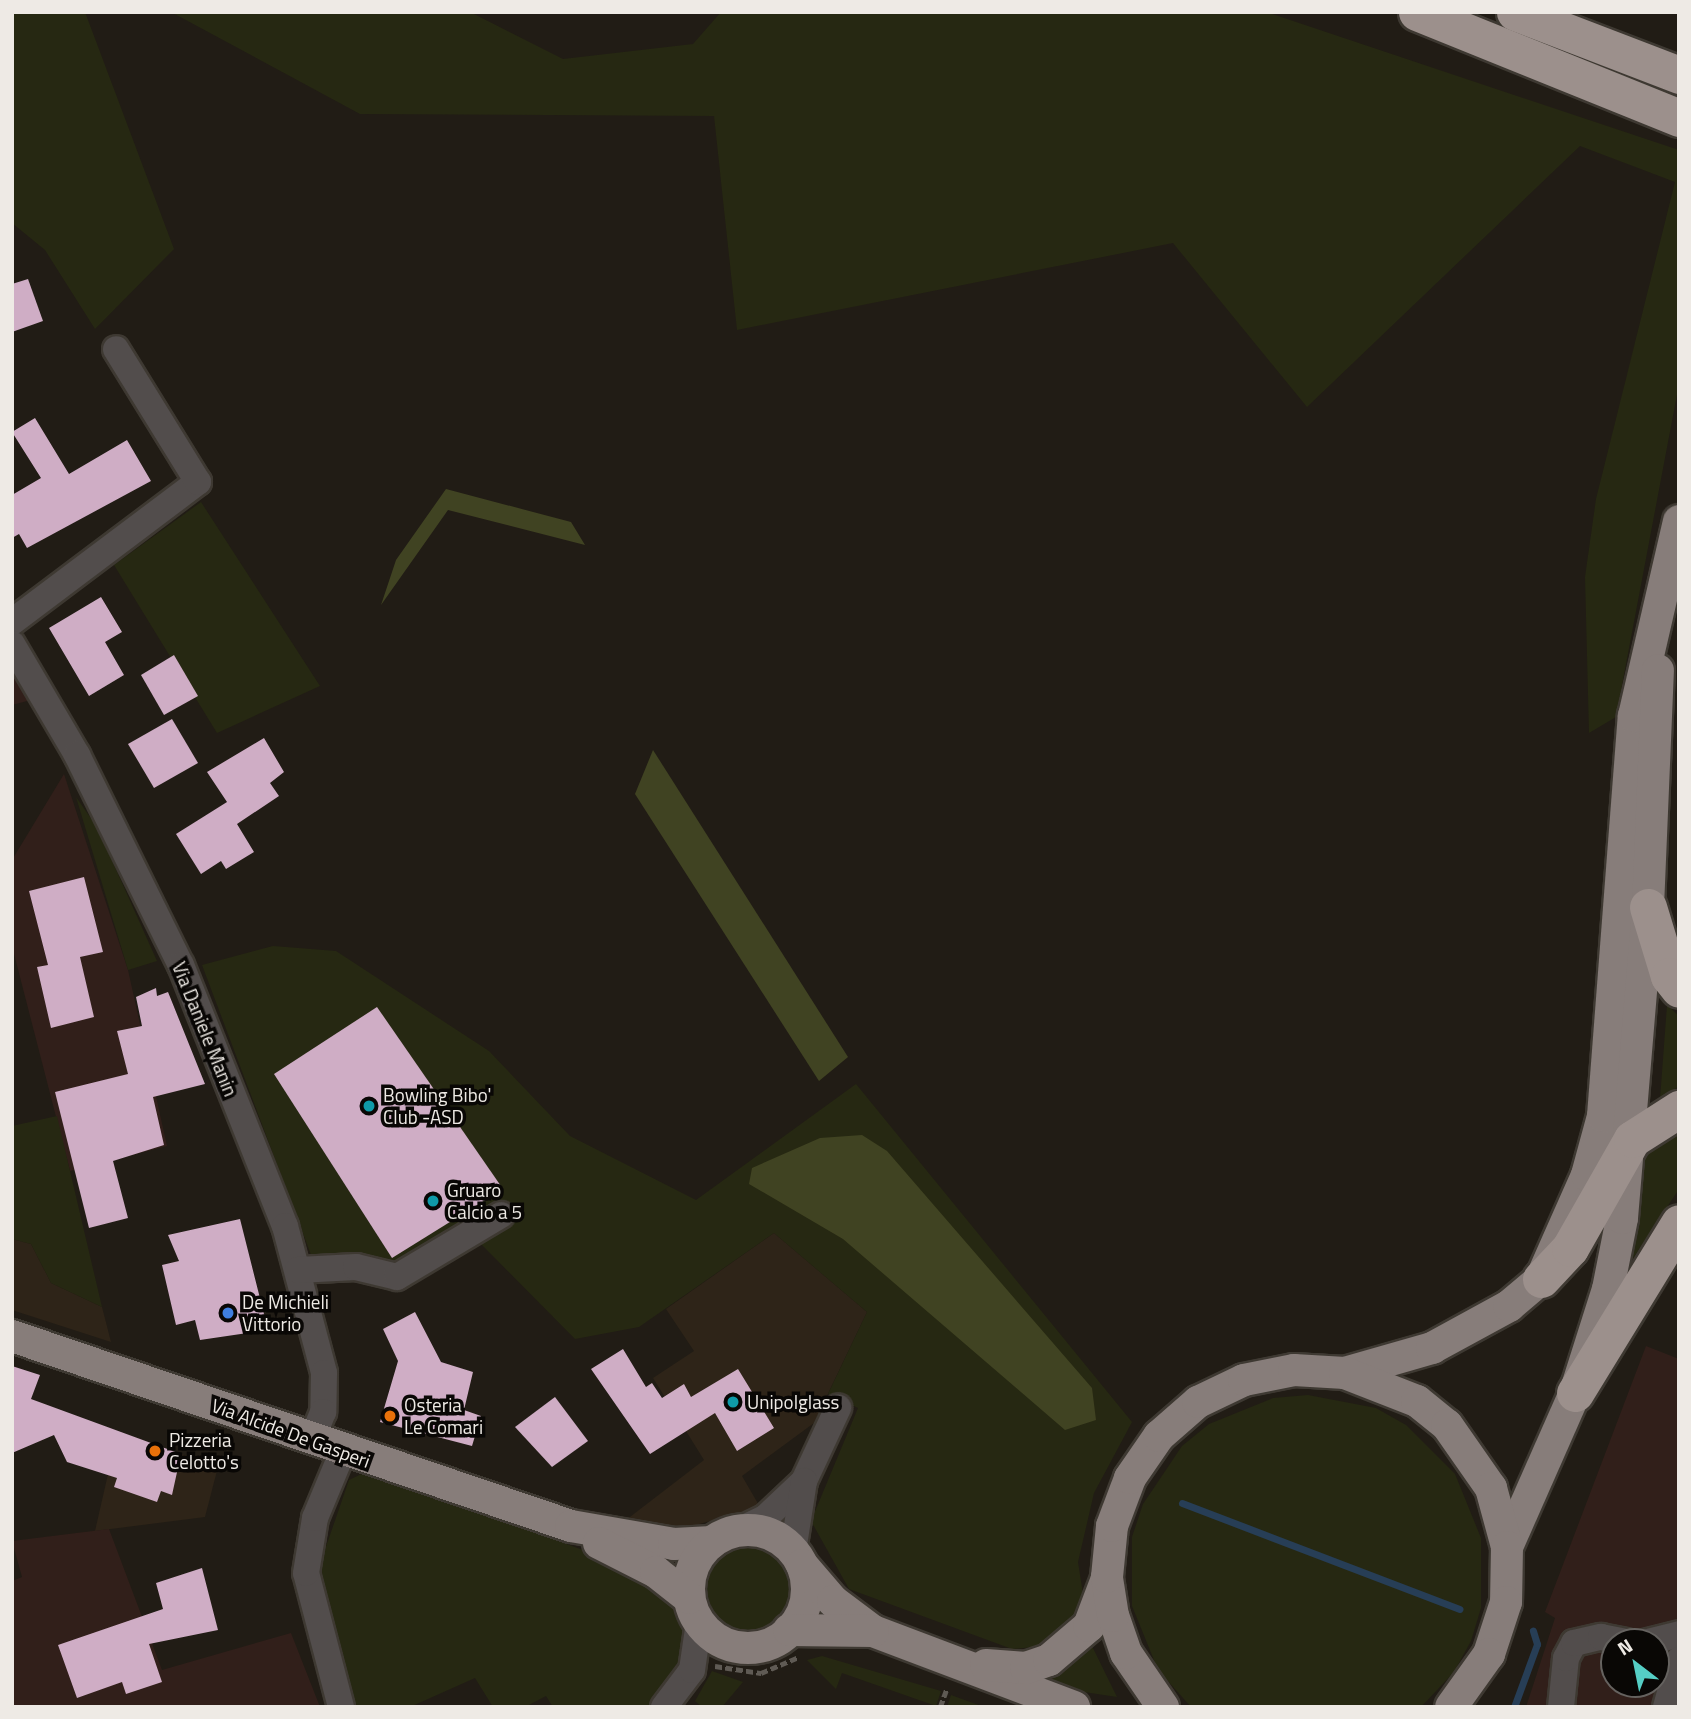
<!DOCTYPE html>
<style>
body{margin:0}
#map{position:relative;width:1691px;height:1719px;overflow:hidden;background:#211c15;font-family:"Titillium Web",sans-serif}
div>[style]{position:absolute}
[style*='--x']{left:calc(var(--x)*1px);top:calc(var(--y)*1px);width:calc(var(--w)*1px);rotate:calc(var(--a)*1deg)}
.built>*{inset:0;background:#2e2418}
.industrial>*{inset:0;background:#311f1a}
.green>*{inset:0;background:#262812}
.round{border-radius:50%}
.forest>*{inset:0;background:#404322}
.stream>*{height:7px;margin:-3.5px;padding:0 3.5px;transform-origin:3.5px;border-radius:3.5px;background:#273e56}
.building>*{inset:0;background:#cfadc5}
.path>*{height:4.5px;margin-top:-2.25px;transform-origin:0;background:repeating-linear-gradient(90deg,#5f5a54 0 7px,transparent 0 10.5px)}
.roads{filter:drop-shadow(2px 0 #3e3932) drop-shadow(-2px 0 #3e3932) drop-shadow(0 2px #3e3932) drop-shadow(0 -2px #3e3932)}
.minor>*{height:26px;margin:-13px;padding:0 13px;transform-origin:13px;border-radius:13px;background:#524d4c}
.major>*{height:32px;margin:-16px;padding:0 16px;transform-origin:16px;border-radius:16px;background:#877d7a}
.major>.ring{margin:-16px;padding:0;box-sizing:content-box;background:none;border:32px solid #877d7a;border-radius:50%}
.highway>*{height:37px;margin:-18.5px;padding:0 18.5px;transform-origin:18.5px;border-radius:18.5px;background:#9c908c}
.dots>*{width:19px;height:19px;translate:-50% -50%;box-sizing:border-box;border:4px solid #090705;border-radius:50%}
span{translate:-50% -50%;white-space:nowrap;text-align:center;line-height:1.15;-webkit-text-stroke:7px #090705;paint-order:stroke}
.street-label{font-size:19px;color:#eeeae5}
.poi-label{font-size:19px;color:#eeeae5}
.left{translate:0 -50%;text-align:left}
.frame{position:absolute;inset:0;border:14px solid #eeeae5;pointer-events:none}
.north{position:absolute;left:1600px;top:1628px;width:70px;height:70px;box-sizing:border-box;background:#090705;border:2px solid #65625f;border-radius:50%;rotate:328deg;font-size:19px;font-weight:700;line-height:28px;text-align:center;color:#eeeae5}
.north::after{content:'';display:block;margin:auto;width:24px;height:32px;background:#55cec5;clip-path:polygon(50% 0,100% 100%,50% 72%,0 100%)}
</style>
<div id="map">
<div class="built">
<i style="clip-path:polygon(774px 1233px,867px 1312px,814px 1423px,742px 1476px,760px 1507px,678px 1530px,626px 1520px,704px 1460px,653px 1378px,694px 1351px,666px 1309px)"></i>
<i style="clip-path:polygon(12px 1239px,31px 1244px,51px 1283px,102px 1307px,111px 1342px,12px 1310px)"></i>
<i style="clip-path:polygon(116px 1439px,219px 1463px,205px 1517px,95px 1531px)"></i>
</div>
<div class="industrial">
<i style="clip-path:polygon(12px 672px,31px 700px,12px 705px)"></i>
<i style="clip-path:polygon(64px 774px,128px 970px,167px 1146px,70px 1171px,12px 946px,12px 860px)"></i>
<i style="clip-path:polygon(evenodd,1646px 1346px,1679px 1359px,1679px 1707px,1526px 1707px,1555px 1618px,1545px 1612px,1646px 1346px,1614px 1642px,1656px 1642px,1656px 1684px,1614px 1684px,1614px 1642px)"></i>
<i style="clip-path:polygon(109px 1529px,162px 1670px,291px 1633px,320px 1707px,12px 1707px,12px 1581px,22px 1577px,12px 1541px)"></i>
</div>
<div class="green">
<i style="clip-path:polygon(12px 12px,85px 12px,174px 249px,95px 329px,45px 250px,12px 223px)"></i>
<i style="clip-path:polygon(171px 12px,470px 12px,563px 59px,693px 44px,721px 12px,1266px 12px,1679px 150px,1679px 384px,1616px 717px,1589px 733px,1585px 577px,1596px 499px,1675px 182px,1580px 146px,1307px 407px,1173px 243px,737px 330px,714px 116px,360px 114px)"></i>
<i style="clip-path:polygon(201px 502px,320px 686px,217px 733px,114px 565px)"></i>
<i style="clip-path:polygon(76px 797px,97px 827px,157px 961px,128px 970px)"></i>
<i style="clip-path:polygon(273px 946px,336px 951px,489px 1051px,570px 1136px,696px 1200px,856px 1084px,1132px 1422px,1094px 1493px,1078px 1562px,1083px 1594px,1070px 1629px,1044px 1646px,1012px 1649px,849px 1589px,811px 1521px,858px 1408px,828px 1394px,867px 1312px,774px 1233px,639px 1327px,575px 1339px,474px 1237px,322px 1284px,202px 965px)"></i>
<i style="clip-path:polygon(1667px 1005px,1679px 1016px,1679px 1086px,1660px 1099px)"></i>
<i style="clip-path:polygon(57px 1116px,70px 1171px,102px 1307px,51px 1283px,31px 1244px,12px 1239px,12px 1126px)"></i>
<i style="clip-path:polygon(1679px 1132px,1679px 1189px,1632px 1260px,1643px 1156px)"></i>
<i style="clip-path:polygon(1308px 1395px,1376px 1408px,1406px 1425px,1455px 1474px,1481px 1538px,1481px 1608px,1471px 1641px,1454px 1672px,1421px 1707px,1191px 1707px,1158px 1670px,1132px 1606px,1132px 1537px,1143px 1504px,1182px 1446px,1209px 1424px,1273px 1398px)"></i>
<i style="clip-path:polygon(368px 1471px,602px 1557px,668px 1597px,680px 1616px,684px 1640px,672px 1687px,651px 1707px,553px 1707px,546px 1696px,525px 1707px,493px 1707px,475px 1678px,410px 1707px,355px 1707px,322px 1598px,321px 1561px,349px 1480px)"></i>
<i class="round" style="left:707px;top:1547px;width:84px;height:84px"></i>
<i style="clip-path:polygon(1091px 1644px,1117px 1697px,1051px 1687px,1041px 1678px,1072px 1665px)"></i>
<i style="clip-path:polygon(822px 1656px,941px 1691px,936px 1706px,842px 1673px,836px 1689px,807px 1660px)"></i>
<i style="clip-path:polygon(712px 1671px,743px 1682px,722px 1707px,702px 1707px,695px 1701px)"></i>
<i style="clip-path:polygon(951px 1695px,984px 1707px,947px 1707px)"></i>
</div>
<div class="forest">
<i style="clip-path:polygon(446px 489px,571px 522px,585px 545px,448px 510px,381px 605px,396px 560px)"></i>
<i style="clip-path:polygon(653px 750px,848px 1057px,819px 1081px,635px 794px)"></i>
<i style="clip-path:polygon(862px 1135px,887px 1151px,1092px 1388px,1096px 1420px,1065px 1430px,843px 1239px,749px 1184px,752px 1168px,820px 1138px)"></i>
</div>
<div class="stream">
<i style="--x:1182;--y:1503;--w:297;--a:20.9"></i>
<i style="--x:1514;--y:1707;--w:67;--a:-69.9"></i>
<i style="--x:1537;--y:1644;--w:14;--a:-107"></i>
</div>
<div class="building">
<i style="clip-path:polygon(28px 279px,43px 321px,12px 332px,12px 284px)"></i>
<i style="clip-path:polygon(35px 418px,69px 474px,127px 440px,151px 481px,27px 548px,19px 534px,12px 538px,12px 495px,41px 478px,12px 432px)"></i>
<i style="clip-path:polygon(101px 597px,122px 632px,105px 642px,124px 675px,89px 696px,49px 628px)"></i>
<i style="clip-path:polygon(174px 655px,198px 696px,164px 715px,141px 675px)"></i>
<i style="clip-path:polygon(172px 719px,198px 763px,154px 788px,128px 744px)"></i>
<i style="clip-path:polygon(264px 738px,284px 772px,270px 783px,279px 796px,237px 824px,254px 852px,226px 869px,221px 861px,201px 874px,176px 834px,227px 802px,207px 772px)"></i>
<i style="clip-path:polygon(84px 877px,103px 952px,80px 957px,94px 1017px,51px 1028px,37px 967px,48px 965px,29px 891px)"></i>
<i style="clip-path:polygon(156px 988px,157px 996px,168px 992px,205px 1084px,153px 1097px,164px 1145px,113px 1161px,128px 1218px,89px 1228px,55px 1092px,128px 1074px,117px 1031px,142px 1026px,136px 997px)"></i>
<i style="clip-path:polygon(377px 1007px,503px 1189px,392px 1258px,274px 1074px)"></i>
<i style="clip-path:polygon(240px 1219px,268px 1330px,200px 1340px,195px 1320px,176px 1325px,162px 1265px,179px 1261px,168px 1235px)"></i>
<i style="clip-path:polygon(415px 1312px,441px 1362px,473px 1372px,464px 1410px,481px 1416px,472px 1446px,380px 1422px,398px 1361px,383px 1329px)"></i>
<i style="clip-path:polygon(623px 1349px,646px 1387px,652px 1383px,662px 1398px,684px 1384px,691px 1397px,738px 1369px,774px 1428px,737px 1451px,715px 1413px,650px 1454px,591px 1369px)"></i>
<i style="clip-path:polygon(12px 1366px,40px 1375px,31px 1399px,181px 1454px,172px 1495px,161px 1491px,157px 1502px,114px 1487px,117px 1478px,67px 1462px,54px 1435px,12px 1453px)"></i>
<i style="clip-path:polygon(555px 1397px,588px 1441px,552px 1467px,515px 1427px)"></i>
<i style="clip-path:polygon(202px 1568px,218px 1630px,149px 1644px,162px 1682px,126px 1694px,122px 1682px,77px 1698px,58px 1645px,163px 1609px,156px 1583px)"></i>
</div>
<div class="path">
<i style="--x:715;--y:1666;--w:47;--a:8.7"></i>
<i style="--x:761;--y:1673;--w:39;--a:-23"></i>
<i style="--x:940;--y:1707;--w:20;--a:-70"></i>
</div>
<div class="roads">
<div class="minor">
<i style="--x:12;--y:622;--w:233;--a:-37"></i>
<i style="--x:198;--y:482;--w:156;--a:-121.7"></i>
<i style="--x:12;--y:644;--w:129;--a:59.6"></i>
<i style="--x:77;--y:755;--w:234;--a:63.7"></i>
<i style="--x:181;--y:965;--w:281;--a:68.3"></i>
<i style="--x:285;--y:1226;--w:152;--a:75.1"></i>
<i style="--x:324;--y:1373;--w:39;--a:91"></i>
<i style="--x:323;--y:1412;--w:27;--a:112"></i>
<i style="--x:298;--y:1270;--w:58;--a:-3"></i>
<i style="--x:356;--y:1267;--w:42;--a:13.7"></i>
<i style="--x:397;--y:1277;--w:121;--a:-30.8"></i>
<i style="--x:804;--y:1481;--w:81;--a:-65"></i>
<i style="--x:740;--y:1530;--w:28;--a:-26"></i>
<i style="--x:765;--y:1518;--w:54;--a:-43.5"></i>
<i style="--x:804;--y:1481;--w:71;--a:98.9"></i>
<i style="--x:1648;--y:1642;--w:32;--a:-14"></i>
<i style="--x:341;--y:1707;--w:138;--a:-104.6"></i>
<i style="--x:306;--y:1573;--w:56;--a:-80.7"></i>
<i style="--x:315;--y:1518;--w:70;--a:-67.4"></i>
<i style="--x:664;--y:1707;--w:46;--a:-52.9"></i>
<i style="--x:692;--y:1670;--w:49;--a:-81.7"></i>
<i style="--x:1561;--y:1707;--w:49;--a:-84.2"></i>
<i style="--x:1566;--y:1658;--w:17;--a:-62"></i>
<i style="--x:1574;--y:1643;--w:28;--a:-13"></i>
<i style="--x:1601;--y:1637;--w:26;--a:11"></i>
<i style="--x:1666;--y:1707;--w:49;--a:-74.5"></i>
</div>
<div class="major">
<i style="--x:12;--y:1336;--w:590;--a:18.77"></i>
<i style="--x:571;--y:1526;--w:105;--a:9.9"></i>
<i style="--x:674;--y:1544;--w:38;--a:-3"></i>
<i style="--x:1345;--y:1373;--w:91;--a:-16"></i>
<i style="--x:1432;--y:1348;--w:88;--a:-28.6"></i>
<i style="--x:1509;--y:1306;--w:42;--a:-40.2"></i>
<i style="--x:1541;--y:1279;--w:114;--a:-66.1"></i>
<i style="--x:1587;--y:1175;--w:61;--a:-74.8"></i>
<i style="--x:1603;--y:1116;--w:401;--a:-85.6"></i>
<i style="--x:1634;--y:716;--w:200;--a:-77"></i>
<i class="ring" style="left:689px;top:1530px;width:86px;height:86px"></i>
<i style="--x:599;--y:1543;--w:64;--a:27"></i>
<i style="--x:656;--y:1572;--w:42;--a:38.2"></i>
<i style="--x:1507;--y:1547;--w:168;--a:-66.2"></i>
<i style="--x:1575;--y:1393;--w:109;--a:-72.4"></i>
<i style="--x:1608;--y:1289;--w:72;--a:-78.8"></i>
<i style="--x:1622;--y:1218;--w:312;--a:-85.2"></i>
<i style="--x:1648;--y:907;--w:237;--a:-87.6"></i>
<i style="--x:802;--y:1565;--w:48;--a:49.3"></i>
<i style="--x:833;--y:1601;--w:50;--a:36.9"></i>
<i style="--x:873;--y:1631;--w:215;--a:20.7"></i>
<i style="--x:789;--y:1630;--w:84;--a:0.7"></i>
<i style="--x:986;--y:1665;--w:40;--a:4.3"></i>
<i style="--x:1026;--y:1668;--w:24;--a:-19"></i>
<i style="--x:1049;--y:1660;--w:52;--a:-40.4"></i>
<i style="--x:1089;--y:1626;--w:48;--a:-69.3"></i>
<i style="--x:1163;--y:1707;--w:65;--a:-124.4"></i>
<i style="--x:1126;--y:1653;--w:39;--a:-109"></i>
<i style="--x:1113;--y:1616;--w:39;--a:-99"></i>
<i style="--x:1107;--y:1577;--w:51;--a:-84.4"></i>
<i style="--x:1112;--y:1526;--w:51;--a:-69.4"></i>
<i style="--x:1130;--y:1478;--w:51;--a:-55.4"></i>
<i style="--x:1159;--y:1436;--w:52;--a:-41.1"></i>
<i style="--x:1198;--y:1402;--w:51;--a:-25.6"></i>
<i style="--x:1244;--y:1380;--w:51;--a:-11.3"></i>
<i style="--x:1294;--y:1370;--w:51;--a:3.4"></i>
<i style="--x:1345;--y:1373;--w:77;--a:21.3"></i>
<i style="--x:1417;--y:1401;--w:38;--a:39"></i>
<i style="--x:1447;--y:1425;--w:77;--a:55.1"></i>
<i style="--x:1491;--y:1488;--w:61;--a:74.8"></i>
<i style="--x:1507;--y:1547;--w:55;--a:91"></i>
<i style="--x:1506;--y:1602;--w:55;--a:108.1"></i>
<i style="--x:1489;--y:1654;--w:65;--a:125.6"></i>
</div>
<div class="highway">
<i style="--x:1417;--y:12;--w:283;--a:22"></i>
<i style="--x:1515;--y:12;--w:176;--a:21"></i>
<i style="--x:1648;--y:907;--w:72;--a:73.1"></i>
<i style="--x:1669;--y:976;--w:16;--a:52"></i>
<i style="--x:1541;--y:1279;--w:42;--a:-46.9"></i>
<i style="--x:1570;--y:1248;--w:125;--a:-60.4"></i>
<i style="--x:1632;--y:1139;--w:56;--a:-32.6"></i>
<i style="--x:1575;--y:1393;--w:199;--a:-58.5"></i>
</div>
</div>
<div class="dots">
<i style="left:369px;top:1106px;background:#0f9aa8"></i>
<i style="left:433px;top:1201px;background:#0f9aa8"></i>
<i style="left:228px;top:1313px;background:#3f7fe0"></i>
<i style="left:733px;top:1402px;background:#0f9aa8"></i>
<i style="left:390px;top:1416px;background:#e8710a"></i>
<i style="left:155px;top:1451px;background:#e8710a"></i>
</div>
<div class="street-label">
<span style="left:205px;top:1029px;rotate:68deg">Via Daniele Manin</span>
<span style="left:291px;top:1433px;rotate:20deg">Via Alcide De Gasperi</span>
</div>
<div class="poi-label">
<span class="left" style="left:383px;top:1106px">Bowling Bibo'<br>Club -ASD</span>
<span class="left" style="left:447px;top:1201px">Gruaro<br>Calcio a 5</span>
<span class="left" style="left:242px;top:1313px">De Michieli<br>Vittorio</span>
<span class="left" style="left:747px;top:1402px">Unipolglass</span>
<span class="left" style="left:404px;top:1416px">Osteria<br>Le Comari</span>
<span class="left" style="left:169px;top:1451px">Pizzeria<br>Celotto's</span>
</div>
<div class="frame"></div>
<div class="north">N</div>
</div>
